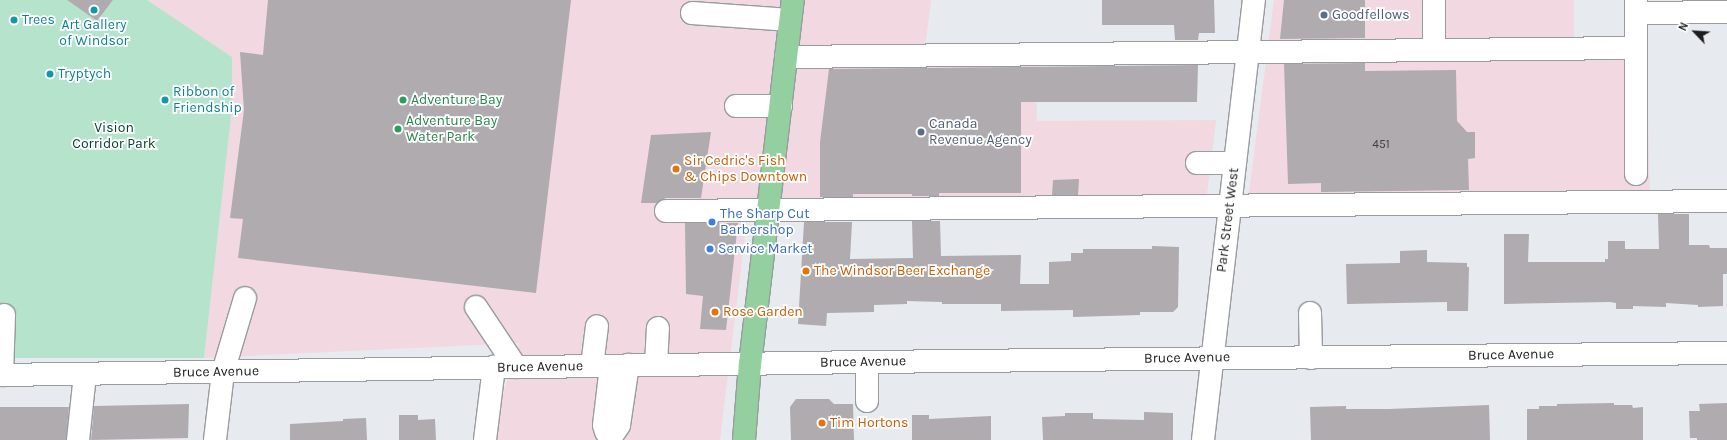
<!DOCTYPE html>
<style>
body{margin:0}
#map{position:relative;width:1727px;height:440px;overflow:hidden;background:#e7eaee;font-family:Karla,sans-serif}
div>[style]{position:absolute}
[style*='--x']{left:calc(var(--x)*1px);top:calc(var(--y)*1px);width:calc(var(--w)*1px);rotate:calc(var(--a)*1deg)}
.commercial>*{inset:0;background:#f2d8e1}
.green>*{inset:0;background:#b6e3cb}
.building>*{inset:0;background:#afabae}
.roads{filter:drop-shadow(1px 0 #989b9f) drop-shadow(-1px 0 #989b9f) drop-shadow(0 1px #989b9f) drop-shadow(0 -1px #989b9f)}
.minor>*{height:22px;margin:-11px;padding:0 11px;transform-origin:11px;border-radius:11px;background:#fff}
.major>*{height:22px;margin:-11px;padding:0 11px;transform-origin:11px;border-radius:11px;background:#94d09f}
.dots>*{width:11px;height:11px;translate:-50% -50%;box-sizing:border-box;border:2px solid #fff;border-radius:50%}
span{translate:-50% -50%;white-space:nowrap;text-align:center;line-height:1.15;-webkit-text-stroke:3.5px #fff;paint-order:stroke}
.number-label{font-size:12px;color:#414042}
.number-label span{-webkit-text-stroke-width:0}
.service-label{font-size:14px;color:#4e5e75}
.left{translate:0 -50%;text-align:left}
.culture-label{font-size:14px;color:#0d838f}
.leisure-label{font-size:14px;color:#27864d}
.park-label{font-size:14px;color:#05422c}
.food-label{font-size:14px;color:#c56008}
.shop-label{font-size:14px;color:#366cbe}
.street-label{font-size:14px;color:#1c1d1e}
.north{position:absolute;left:1675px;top:12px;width:40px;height:40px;-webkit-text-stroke:3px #fff;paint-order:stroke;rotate:295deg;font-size:11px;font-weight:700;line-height:16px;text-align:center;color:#1c1d1e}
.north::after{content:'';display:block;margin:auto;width:14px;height:18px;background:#1c1d1e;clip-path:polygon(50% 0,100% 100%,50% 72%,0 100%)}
</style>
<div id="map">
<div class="commercial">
<i style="clip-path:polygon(147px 0,931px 0,925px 48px,1034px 48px,1037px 121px,1216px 120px,1206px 202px,749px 203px,720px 440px,497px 440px,501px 401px,519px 343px,204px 358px,232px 108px,232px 57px)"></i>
<i style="clip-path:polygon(1274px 0,1574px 0,1574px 39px,1646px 37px,1650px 197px,1248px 200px)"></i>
</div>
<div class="green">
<i style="clip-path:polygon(0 0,67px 0,97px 21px,113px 0,147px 0,232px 57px,232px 108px,204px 358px,0 358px)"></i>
</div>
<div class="building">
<i style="clip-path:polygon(67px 0,113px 0,97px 21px)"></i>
<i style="clip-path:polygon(268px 0,571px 0,536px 293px,238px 258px,243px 219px,230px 218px,244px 110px,240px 52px,263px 55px)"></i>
<i style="clip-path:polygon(1102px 0,1214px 0,1215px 33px,1199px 33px,1198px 40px,1175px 40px,1174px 25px,1102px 25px)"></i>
<i style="clip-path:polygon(1284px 0,1365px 0,1365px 38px,1280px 39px)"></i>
<i style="clip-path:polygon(1365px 63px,1365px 71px,1456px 70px,1457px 121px,1467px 132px,1475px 132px,1475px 158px,1468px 159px,1469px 190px,1321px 192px,1321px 183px,1288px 184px,1284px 64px)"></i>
<i style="clip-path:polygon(1198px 65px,1197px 102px,1021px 102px,1021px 193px,939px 193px,939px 196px,912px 196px,912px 194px,853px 194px,853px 197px,820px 197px,820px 142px,829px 69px)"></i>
<i style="clip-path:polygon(711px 132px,701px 198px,666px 198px,656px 203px,641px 203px,651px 135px)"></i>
<i style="clip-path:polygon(1079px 179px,1078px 195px,1052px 195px,1053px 180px)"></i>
<i style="clip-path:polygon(1658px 214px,1689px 214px,1689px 245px,1709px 245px,1710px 248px,1727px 248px,1727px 274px,1723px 274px,1723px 306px,1698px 307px,1698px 305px,1666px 303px,1666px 307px,1633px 306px,1633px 309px,1616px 309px,1616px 303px,1610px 302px,1504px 304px,1504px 234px,1529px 234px,1528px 262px,1605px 262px,1605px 259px,1608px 259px,1608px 241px,1625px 241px,1625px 249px,1659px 249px)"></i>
<i style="clip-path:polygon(912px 221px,940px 221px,941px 256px,1021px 255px,1020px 284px,1049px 284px,1049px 262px,1071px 261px,1071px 253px,1083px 253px,1083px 249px,1152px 249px,1152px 246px,1179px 247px,1178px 307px,1173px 312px,1140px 312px,1140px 315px,1073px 317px,1073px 310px,1001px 311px,1001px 304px,942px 304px,942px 302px,907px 301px,907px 304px,874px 305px,874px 312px,827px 313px,826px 326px,798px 324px,804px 222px,852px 222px,850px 259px,913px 258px)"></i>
<i style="clip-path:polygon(685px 223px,738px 223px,726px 330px,700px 329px,703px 296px,686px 294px)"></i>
<i style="clip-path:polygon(1427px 250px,1427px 262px,1467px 263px,1467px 267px,1469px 267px,1468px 311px,1447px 311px,1447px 302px,1347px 304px,1346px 264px,1400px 263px,1400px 251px)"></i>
<i style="clip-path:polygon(796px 399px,829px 399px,834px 404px,853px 404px,854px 440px,791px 440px,790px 407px)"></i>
<i style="clip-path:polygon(1614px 403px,1614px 405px,1632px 405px,1633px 408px,1643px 407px,1643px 440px,1527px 440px,1527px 409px,1539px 409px,1539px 406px,1557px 406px,1557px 404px)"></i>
<i style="clip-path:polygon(1727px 403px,1727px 440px,1697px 440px,1697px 438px,1690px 438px,1689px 411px,1700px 411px,1699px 404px)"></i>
<i style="clip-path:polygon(189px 404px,188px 438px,91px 440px,94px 406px)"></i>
<i style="clip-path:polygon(1489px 405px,1490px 440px,1311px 440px,1310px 407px,1346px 406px,1346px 409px,1389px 409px)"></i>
<i style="clip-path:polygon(0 407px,69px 407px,66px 440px,0 440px)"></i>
<i style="clip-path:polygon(1144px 412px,1173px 413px,1173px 440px,1043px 440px,1042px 417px,1065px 416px,1065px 413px,1093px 413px,1093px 419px,1144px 420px)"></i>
<i style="clip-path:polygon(399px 415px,418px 415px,418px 420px,435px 419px,436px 440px,399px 440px)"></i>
<i style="clip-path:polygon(912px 415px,929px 415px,929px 419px,991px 416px,991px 440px,912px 440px)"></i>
<i style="clip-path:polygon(366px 418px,367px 440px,290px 440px,290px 424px,343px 421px,343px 419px)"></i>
</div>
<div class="roads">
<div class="minor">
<i style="--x:692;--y:13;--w:98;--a:4.1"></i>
<i style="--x:1636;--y:13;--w:91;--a:-0.6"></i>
<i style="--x:1434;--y:50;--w:50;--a:-90"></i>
<i style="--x:786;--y:57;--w:850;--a:-0.61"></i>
<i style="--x:736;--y:106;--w:45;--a:0"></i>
<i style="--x:1197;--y:163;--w:37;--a:0"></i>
<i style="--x:1636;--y:174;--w:174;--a:-90"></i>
<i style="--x:666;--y:211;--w:1061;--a:-0.54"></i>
<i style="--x:476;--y:307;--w:72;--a:56.3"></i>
<i style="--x:1310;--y:313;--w:45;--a:88.7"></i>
<i style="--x:867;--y:362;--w:39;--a:90"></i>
<i style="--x:656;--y:365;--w:37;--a:-87"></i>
<i style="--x:592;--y:366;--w:40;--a:-82.9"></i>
<i style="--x:0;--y:375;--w:867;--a:-0.86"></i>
<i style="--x:867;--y:362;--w:860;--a:-0.6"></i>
<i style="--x:2;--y:375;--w:60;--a:-88.1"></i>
<i style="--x:606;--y:432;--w:7;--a:-106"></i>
<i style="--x:604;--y:425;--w:59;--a:-83.2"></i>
<i style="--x:78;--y:440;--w:66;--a:-83.9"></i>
<i style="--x:215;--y:440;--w:68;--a:-83.3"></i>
<i style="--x:223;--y:372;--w:77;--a:-73.4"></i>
<i style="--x:485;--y:440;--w:74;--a:-83"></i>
<i style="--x:609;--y:440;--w:18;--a:-56"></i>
<i style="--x:619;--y:425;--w:61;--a:-81.5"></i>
<i style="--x:1203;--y:440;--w:443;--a:-83.4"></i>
</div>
<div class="major">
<i style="--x:744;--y:440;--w:76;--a:-85.5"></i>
<i style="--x:750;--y:364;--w:367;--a:-83.3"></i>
</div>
</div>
<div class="dots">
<i style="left:94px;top:10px;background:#0f9aa8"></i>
<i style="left:1324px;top:15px;background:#5c6f8a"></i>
<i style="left:14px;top:20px;background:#0f9aa8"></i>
<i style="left:50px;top:74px;background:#0f9aa8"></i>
<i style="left:165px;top:100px;background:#0f9aa8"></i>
<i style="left:403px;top:100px;background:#2e9e5b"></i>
<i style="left:398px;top:129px;background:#2e9e5b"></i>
<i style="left:921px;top:132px;background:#5c6f8a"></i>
<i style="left:676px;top:169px;background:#e8710a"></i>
<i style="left:712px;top:222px;background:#3f7fe0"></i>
<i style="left:710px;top:249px;background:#3f7fe0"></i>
<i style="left:806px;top:271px;background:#e8710a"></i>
<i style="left:715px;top:312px;background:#e8710a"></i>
<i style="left:822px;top:423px;background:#e8710a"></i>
</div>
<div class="number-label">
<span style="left:1381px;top:145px">451</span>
</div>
<div class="service-label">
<span class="left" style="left:1332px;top:15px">Goodfellows</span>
<span class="left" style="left:929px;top:132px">Canada<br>Revenue Agency</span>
</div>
<div class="culture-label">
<span class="left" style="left:22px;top:20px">Trees</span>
<span style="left:94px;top:33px">Art Gallery<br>of Windsor</span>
<span class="left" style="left:58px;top:74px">Tryptych</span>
<span class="left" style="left:173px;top:100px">Ribbon of<br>Friendship</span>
</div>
<div class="leisure-label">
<span class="left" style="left:411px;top:100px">Adventure Bay</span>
<span class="left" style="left:406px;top:129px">Adventure Bay<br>Water Park</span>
</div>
<div class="park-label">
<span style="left:114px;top:136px">Vision<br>Corridor Park</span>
</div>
<div class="food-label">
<span class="left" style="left:684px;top:169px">Sir Cedric's Fish<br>&amp; Chips Downtown</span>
<span class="left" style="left:814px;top:271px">The Windsor Beer Exchange</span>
<span class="left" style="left:723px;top:312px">Rose Garden</span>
<span class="left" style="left:830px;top:423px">Tim Hortons</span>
</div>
<div class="shop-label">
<span class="left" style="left:720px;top:222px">The Sharp Cut<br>Barbershop</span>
<span class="left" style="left:718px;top:249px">Service Market</span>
</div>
<div class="street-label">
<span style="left:1228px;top:220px;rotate:-83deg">Park Street West</span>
<span style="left:1511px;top:355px;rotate:-1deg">Bruce Avenue</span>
<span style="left:1187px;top:358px;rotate:-1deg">Bruce Avenue</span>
<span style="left:863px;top:362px;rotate:-1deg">Bruce Avenue</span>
<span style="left:540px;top:367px;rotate:-1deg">Bruce Avenue</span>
<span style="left:216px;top:372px;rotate:-1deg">Bruce Avenue</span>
</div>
<div class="north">N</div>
</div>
